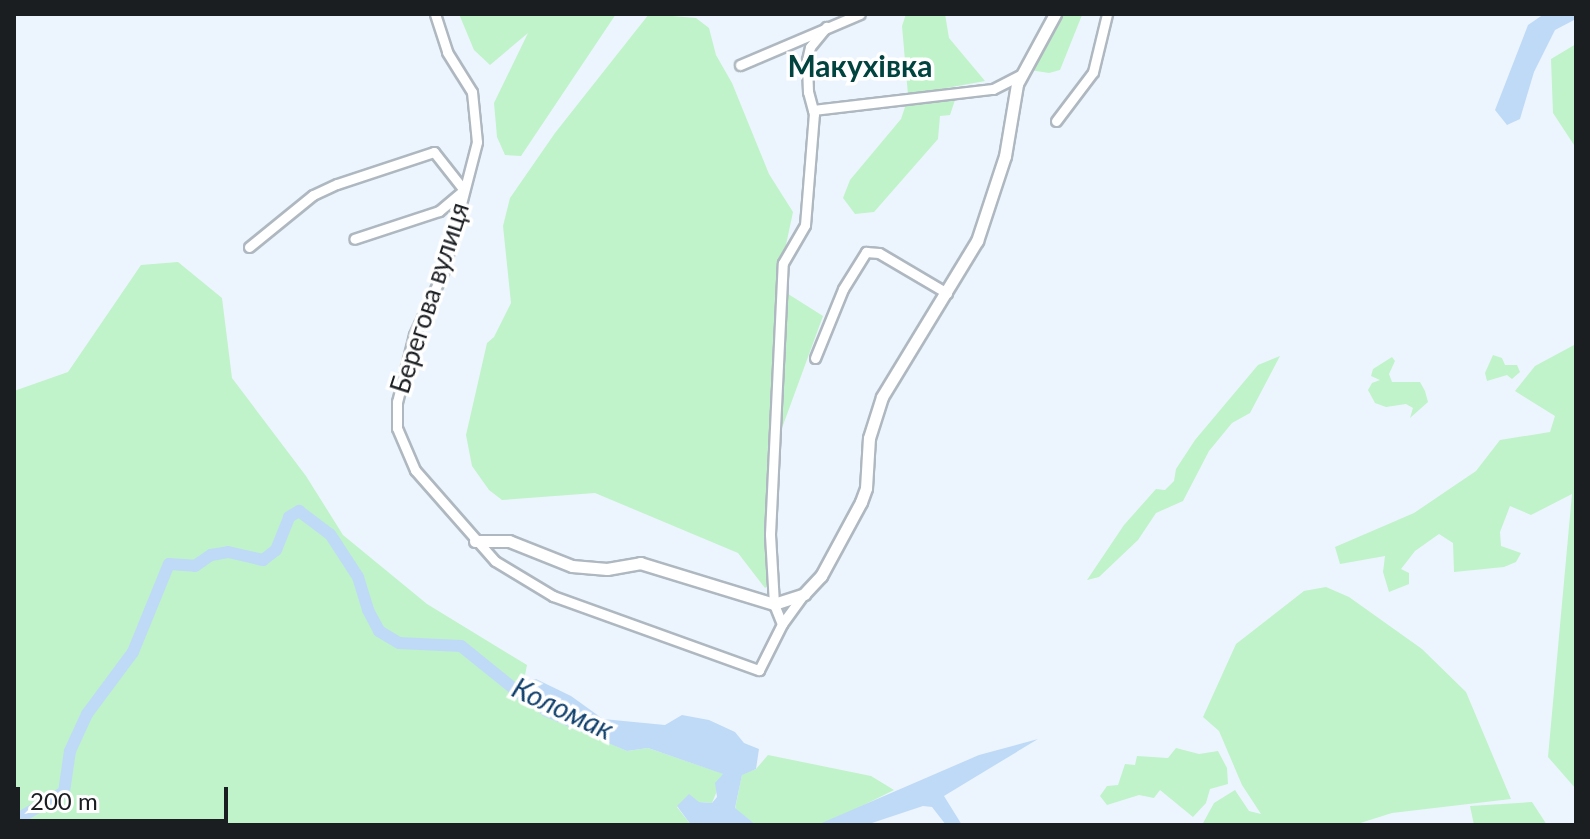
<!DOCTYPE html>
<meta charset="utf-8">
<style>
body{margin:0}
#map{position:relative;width:1590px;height:839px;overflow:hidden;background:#ecf5fd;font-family:Lato,sans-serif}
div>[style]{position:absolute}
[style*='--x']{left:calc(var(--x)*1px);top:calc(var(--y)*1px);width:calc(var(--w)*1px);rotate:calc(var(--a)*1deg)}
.green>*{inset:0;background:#c0f3ca}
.water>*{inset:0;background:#bfdaf7}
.river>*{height:12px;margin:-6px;padding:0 6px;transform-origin:6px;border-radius:6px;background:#bfdaf7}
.roads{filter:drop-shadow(2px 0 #afb8c0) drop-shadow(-2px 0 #afb8c0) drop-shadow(0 2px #afb8c0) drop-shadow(0 -2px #afb8c0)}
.minor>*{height:9px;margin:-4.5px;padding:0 4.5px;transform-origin:4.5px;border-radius:4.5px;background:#fff}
.tertiary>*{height:11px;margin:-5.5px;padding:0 5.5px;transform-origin:5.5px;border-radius:5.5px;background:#fff}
span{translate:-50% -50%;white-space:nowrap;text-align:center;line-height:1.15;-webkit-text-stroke:7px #fff;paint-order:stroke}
.street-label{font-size:26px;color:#1b1e21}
.water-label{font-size:28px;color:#10406c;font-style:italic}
.quarter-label{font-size:30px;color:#00433f;font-weight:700}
.frame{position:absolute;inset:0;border:16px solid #1b1e21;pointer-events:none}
.scale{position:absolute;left:16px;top:787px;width:212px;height:36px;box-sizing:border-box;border:4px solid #1b1e21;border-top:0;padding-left:10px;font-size:24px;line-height:28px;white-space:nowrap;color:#1b1e21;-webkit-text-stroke:6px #fff;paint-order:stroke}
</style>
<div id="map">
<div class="green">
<i style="clip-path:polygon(459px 14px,616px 14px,521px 156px,505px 155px,497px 137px,494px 103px,528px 33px,490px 65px,474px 50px)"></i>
<i style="clip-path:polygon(649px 14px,696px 18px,709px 28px,716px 55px,732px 83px,769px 174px,793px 212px,777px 287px,823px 316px,782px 428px,768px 445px,765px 530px,777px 580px,765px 588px,738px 553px,595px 493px,502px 500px,489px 490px,472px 466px,466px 435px,487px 343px,494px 337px,511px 303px,503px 226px,510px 198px,555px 133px)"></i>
<i style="clip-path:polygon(906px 14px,945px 14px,949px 38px,985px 81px,908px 95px,902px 26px)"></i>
<i style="clip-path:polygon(1061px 14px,1082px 15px,1060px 70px,1049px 73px,1030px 70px)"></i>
<i style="clip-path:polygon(1576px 44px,1576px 148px,1553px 113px,1551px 59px)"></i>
<i style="clip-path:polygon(957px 94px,950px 115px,940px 116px,938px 139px,874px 212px,855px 214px,843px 198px,850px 180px,901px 119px,907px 101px)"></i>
<i style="clip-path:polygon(178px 262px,222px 298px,232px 378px,306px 476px,343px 535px,427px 604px,527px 665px,521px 695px,540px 713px,627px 751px,648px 748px,724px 774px,712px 803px,698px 802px,689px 795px,677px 807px,691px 825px,14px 825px,14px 391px,68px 372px,141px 265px)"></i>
<i style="clip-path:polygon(1574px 345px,1576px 346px,1576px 789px,1548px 757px,1572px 494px,1531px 515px,1510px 506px,1500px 532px,1501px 546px,1521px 553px,1516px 562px,1504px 567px,1454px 572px,1453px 543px,1439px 534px,1415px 551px,1401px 569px,1409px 573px,1409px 584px,1389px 592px,1383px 572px,1385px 556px,1340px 564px,1335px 547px,1414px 513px,1476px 471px,1500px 440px,1550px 432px,1555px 416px,1515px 391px,1535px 366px)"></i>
<i style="clip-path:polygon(1493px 355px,1502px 358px,1505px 365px,1517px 365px,1520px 372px,1512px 379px,1507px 375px,1487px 381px,1485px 373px)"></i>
<i style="clip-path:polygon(1280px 356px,1250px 413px,1232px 423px,1209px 451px,1183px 501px,1156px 513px,1138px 540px,1099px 577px,1087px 580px,1124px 525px,1156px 489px,1165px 490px,1174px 481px,1176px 469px,1195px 440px,1258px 365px)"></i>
<i style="clip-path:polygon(1392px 357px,1395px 361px,1389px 374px,1392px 382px,1420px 382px,1425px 391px,1428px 402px,1410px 418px,1413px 408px,1406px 404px,1386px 407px,1375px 403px,1368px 390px,1372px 383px,1380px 380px,1371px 376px,1373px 369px)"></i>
<i style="clip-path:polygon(1326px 587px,1349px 597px,1422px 649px,1466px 692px,1511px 799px,1392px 813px,1354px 825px,1202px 825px,1214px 803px,1235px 790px,1249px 811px,1261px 814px,1242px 785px,1219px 731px,1203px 717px,1236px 644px,1304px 591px)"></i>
<i style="clip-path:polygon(1176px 748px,1199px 754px,1218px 751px,1227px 768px,1228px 784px,1210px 789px,1206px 803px,1193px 817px,1160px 790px,1154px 798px,1139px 795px,1107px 805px,1100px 796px,1107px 786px,1118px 785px,1125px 764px,1135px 765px,1137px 756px,1168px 758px)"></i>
<i style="clip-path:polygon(768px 755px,871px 776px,894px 790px,826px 824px,756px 825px,735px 809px,742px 774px,756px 769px)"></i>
<i style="clip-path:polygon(1532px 802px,1547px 825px,1474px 825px,1470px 806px)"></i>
</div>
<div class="water">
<i style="clip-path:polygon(1544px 14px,1576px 14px,1576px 19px,1555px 30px,1534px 72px,1520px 119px,1507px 125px,1495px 110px,1528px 25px)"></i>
<i style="clip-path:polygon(536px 679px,571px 696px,603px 719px,665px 725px,682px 715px,709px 720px,735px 732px,744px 743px,759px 749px,756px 769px,742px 775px,735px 808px,756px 825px,691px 825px,677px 806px,689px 794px,699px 802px,712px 803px,717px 797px,715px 783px,723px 774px,648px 748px,627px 751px,543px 716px,521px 695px,544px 692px,530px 680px)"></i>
<i style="clip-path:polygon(1038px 739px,944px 796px,962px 825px,946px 825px,932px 807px,923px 806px,866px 825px,817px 825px,979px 755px)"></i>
</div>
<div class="river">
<i style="--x:14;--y:821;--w:58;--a:-30.1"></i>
<i style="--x:64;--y:792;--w:41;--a:-81.7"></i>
<i style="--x:70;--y:751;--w:41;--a:-65.3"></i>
<i style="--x:87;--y:714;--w:77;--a:-53.4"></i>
<i style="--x:133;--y:652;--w:95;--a:-67.8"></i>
<i style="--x:169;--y:564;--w:26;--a:4"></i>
<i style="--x:195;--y:566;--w:19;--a:-35"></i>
<i style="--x:211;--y:555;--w:17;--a:-10"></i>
<i style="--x:228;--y:552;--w:36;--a:13"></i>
<i style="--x:263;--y:560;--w:16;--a:-38"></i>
<i style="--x:276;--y:550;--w:35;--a:-68"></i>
<i style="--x:289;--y:517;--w:12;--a:-31"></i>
<i style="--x:299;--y:511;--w:39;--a:37"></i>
<i style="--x:330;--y:534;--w:51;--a:56.9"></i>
<i style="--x:358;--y:577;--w:34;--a:73"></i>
<i style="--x:368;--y:610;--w:24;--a:62"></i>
<i style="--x:379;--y:631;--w:23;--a:31"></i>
<i style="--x:399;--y:643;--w:62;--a:2.8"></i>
<i style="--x:461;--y:646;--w:80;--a:38.9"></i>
<i style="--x:523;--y:696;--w:12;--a:24"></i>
</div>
<div class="roads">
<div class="minor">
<i style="--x:435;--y:14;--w:40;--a:72"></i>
<i style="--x:447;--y:52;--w:47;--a:58"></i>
<i style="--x:472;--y:92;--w:50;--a:84.3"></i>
<i style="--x:477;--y:142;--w:132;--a:104.5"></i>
<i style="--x:444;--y:270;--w:72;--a:114.8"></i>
<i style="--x:414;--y:335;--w:69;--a:104.2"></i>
<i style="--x:397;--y:402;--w:26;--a:90"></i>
<i style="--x:397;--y:428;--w:46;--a:66.8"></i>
<i style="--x:415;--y:470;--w:121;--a:48.7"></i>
<i style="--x:495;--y:561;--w:68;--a:31.1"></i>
<i style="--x:553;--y:596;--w:219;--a:19.8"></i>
<i style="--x:759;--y:670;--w:51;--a:-63.4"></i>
<i style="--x:782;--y:624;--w:37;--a:-54"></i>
<i style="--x:740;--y:65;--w:130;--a:-23"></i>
<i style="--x:813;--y:110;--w:181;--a:-6.7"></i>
<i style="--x:993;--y:89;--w:30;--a:-27"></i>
<i style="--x:1056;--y:121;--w:61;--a:-52.9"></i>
<i style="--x:1093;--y:72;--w:60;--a:-76.4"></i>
<i style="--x:249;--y:247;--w:82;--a:-39.1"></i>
<i style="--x:313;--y:195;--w:26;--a:-25"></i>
<i style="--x:337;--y:184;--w:102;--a:-18.3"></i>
<i style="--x:434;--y:152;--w:48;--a:51.7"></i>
<i style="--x:464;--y:190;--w:33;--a:140"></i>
<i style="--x:439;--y:211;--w:89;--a:161.8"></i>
<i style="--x:815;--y:358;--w:74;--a:-67.9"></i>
<i style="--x:843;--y:289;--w:44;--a:-58.1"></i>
<i style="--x:866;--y:252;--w:13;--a:4"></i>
<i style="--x:879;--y:253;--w:79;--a:30.5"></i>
<i style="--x:782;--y:624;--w:22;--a:-112"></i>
<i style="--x:774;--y:604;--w:70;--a:-93.3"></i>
<i style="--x:770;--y:534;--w:271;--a:-87.3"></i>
<i style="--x:783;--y:263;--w:44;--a:-59.9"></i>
<i style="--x:805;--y:225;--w:111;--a:-85.4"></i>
<i style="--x:814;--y:114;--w:23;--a:-105"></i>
<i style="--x:808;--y:92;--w:32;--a:-92"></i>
<i style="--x:807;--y:60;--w:13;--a:-77"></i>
<i style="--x:810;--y:47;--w:26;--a:-51"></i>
</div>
<div class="tertiary">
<i style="--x:475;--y:541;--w:34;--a:0"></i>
<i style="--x:509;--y:541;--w:68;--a:21.6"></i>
<i style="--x:572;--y:566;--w:35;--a:5"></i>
<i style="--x:607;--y:569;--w:34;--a:-10"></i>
<i style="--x:640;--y:563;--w:140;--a:17"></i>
<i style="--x:774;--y:604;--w:32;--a:-18"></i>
<i style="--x:804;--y:594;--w:25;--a:-47"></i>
<i style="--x:821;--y:576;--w:84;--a:-61.6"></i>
<i style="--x:861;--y:502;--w:15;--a:-70"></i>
<i style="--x:866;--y:488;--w:50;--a:-86.6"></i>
<i style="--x:869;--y:438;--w:43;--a:-72.4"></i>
<i style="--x:882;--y:397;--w:183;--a:-58.7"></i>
<i style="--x:977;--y:241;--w:89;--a:-71.8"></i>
<i style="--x:1005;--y:156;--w:73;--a:-80.5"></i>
<i style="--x:1017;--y:84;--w:80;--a:-61.5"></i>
</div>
</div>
<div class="street-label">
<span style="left:430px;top:298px;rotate:-72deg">Берегова вулиця</span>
</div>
<div class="water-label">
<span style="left:563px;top:708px;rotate:25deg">Коломак</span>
</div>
<div class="quarter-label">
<span style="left:860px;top:65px">Макухівка</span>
</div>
<div class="frame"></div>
<div class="scale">200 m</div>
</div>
